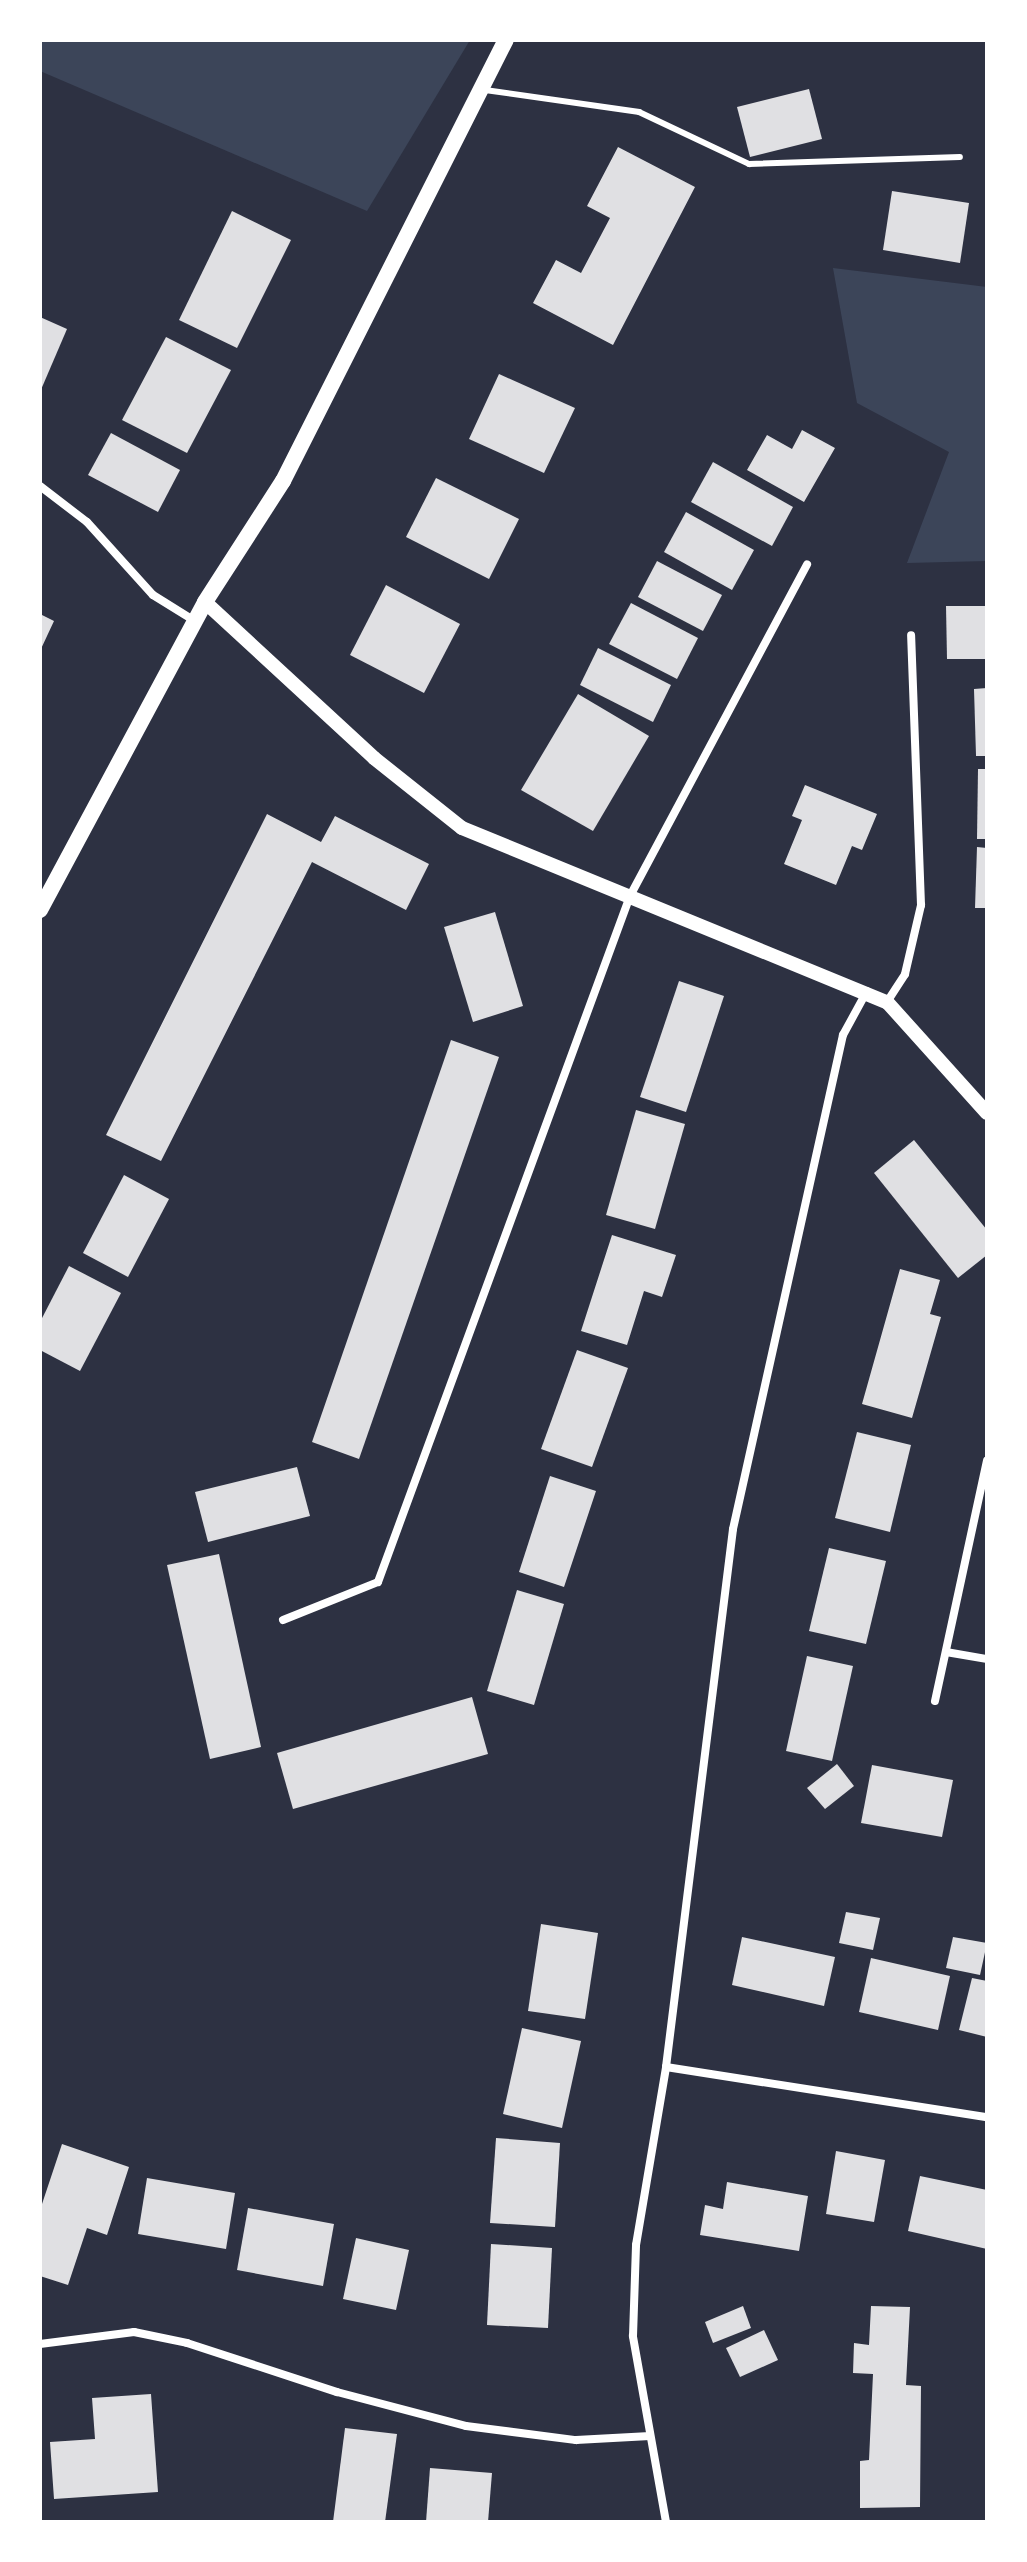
<!DOCTYPE html>
<style>
body{margin:0}
#map{position:relative;width:1027px;height:2562px;overflow:hidden;background:#2d3142;font-family:"DejaVu Sans",sans-serif}
div>[style]{position:absolute}
[style*='--x']{left:calc(var(--x)*1px);top:calc(var(--y)*1px);width:calc(var(--w)*1px);rotate:calc(var(--a)*1deg)}
.green>*{inset:0;background:#3c4559}
.building>*{inset:0;background:#e0e0e3}
.service>*{height:6px;margin:-3px;padding:0 3px;transform-origin:3px;border-radius:3px;background:#fff}
.minor>*{height:8px;margin:-4px;padding:0 4px;transform-origin:4px;border-radius:4px;background:#fff}
.tertiary>*{height:14px;margin:-7px;padding:0 7px;transform-origin:7px;border-radius:7px;background:#fff}
.secondary>*{height:16px;margin:-8px;padding:0 8px;transform-origin:8px;border-radius:8px;background:#fff}
span{translate:-50% -50%;white-space:nowrap;text-align:center;line-height:1.15;-webkit-text-stroke:7px #fff;paint-order:stroke}
.frame{position:absolute;inset:0;border:42px solid #fff;pointer-events:none}
</style>
<div id="map">
<div class="green">
<i style="clip-path:polygon(40px 40px,470px 40px,367px 211px,40px 71px)"></i>
<i style="clip-path:polygon(833px 268px,987px 287px,987px 561px,907px 563px,949px 452px,857px 403px)"></i>
</div>
<div class="building">
<i style="clip-path:polygon(809px 89px,822px 139px,750px 157px,737px 107px)"></i>
<i style="clip-path:polygon(618px 147px,695px 187px,613px 345px,533px 303px,556px 260px,581px 273px,610px 218px,587px 206px)"></i>
<i style="clip-path:polygon(892px 191px,969px 203px,960px 263px,883px 250px)"></i>
<i style="clip-path:polygon(232px 211px,291px 240px,237px 348px,179px 320px)"></i>
<i style="clip-path:polygon(40px 317px,67px 329px,40px 392px)"></i>
<i style="clip-path:polygon(166px 337px,231px 370px,187px 453px,122px 420px)"></i>
<i style="clip-path:polygon(499px 374px,575px 408px,544px 473px,469px 439px)"></i>
<i style="clip-path:polygon(802px 430px,835px 448px,804px 502px,747px 470px,767px 435px,792px 449px)"></i>
<i style="clip-path:polygon(111px 433px,180px 470px,158px 512px,88px 475px)"></i>
<i style="clip-path:polygon(713px 462px,793px 507px,772px 546px,691px 502px)"></i>
<i style="clip-path:polygon(436px 478px,519px 519px,489px 579px,406px 537px)"></i>
<i style="clip-path:polygon(686px 512px,754px 550px,732px 590px,664px 552px)"></i>
<i style="clip-path:polygon(657px 561px,722px 595px,703px 631px,638px 597px)"></i>
<i style="clip-path:polygon(386px 585px,460px 624px,424px 693px,350px 655px)"></i>
<i style="clip-path:polygon(631px 603px,698px 638px,677px 679px,609px 644px)"></i>
<i style="clip-path:polygon(946px 606px,987px 606px,987px 659px,947px 659px)"></i>
<i style="clip-path:polygon(40px 614px,54px 621px,40px 651px)"></i>
<i style="clip-path:polygon(598px 648px,671px 685px,653px 722px,580px 685px)"></i>
<i style="clip-path:polygon(987px 688px,987px 756px,976px 756px,974px 689px)"></i>
<i style="clip-path:polygon(578px 694px,649px 736px,593px 831px,521px 790px)"></i>
<i style="clip-path:polygon(978px 769px,987px 769px,987px 839px,977px 839px)"></i>
<i style="clip-path:polygon(805px 785px,877px 814px,862px 850px,852px 846px,836px 885px,784px 864px,802px 820px,792px 816px)"></i>
<i style="clip-path:polygon(267px 814px,321px 842px,335px 816px,429px 864px,406px 910px,312px 862px,161px 1161px,106px 1135px)"></i>
<i style="clip-path:polygon(977px 847px,987px 848px,987px 908px,975px 908px)"></i>
<i style="clip-path:polygon(495px 912px,523px 1006px,473px 1022px,444px 927px)"></i>
<i style="clip-path:polygon(679px 981px,724px 996px,686px 1112px,640px 1097px)"></i>
<i style="clip-path:polygon(451px 1040px,499px 1057px,359px 1459px,312px 1442px)"></i>
<i style="clip-path:polygon(636px 1110px,685px 1124px,655px 1229px,606px 1215px)"></i>
<i style="clip-path:polygon(914px 1140px,987px 1230px,987px 1255px,958px 1278px,874px 1173px)"></i>
<i style="clip-path:polygon(124px 1175px,169px 1199px,128px 1277px,83px 1253px)"></i>
<i style="clip-path:polygon(612px 1235px,676px 1255px,662px 1297px,644px 1291px,627px 1345px,581px 1331px)"></i>
<i style="clip-path:polygon(69px 1266px,121px 1293px,80px 1371px,40px 1350px,40px 1322px)"></i>
<i style="clip-path:polygon(900px 1269px,940px 1280px,930px 1314px,941px 1317px,912px 1418px,862px 1404px)"></i>
<i style="clip-path:polygon(577px 1350px,628px 1368px,592px 1467px,541px 1449px)"></i>
<i style="clip-path:polygon(857px 1432px,911px 1445px,890px 1532px,835px 1518px)"></i>
<i style="clip-path:polygon(297px 1467px,310px 1516px,208px 1542px,195px 1492px)"></i>
<i style="clip-path:polygon(550px 1476px,596px 1491px,564px 1587px,519px 1572px)"></i>
<i style="clip-path:polygon(829px 1548px,886px 1561px,866px 1644px,809px 1631px)"></i>
<i style="clip-path:polygon(219px 1554px,261px 1747px,210px 1759px,167px 1565px)"></i>
<i style="clip-path:polygon(517px 1590px,564px 1604px,534px 1705px,487px 1691px)"></i>
<i style="clip-path:polygon(807px 1656px,853px 1666px,832px 1761px,786px 1751px)"></i>
<i style="clip-path:polygon(472px 1697px,488px 1754px,293px 1809px,277px 1753px)"></i>
<i style="clip-path:polygon(837px 1764px,854px 1786px,825px 1809px,807px 1788px)"></i>
<i style="clip-path:polygon(872px 1765px,953px 1780px,942px 1837px,861px 1823px)"></i>
<i style="clip-path:polygon(846px 1912px,880px 1918px,873px 1950px,839px 1943px)"></i>
<i style="clip-path:polygon(541px 1924px,598px 1933px,585px 2019px,528px 2011px)"></i>
<i style="clip-path:polygon(742px 1937px,835px 1957px,824px 2006px,732px 1985px)"></i>
<i style="clip-path:polygon(953px 1937px,987px 1943px,980px 1975px,946px 1968px)"></i>
<i style="clip-path:polygon(871px 1958px,950px 1976px,938px 2030px,859px 2012px)"></i>
<i style="clip-path:polygon(972px 1978px,987px 1981px,987px 2037px,959px 2030px)"></i>
<i style="clip-path:polygon(522px 2028px,581px 2041px,562px 2128px,503px 2114px)"></i>
<i style="clip-path:polygon(496px 2138px,560px 2143px,555px 2227px,490px 2223px)"></i>
<i style="clip-path:polygon(62px 2144px,129px 2167px,107px 2235px,87px 2228px,68px 2285px,40px 2276px,40px 2210px)"></i>
<i style="clip-path:polygon(836px 2151px,885px 2160px,874px 2222px,826px 2214px)"></i>
<i style="clip-path:polygon(920px 2176px,987px 2190px,987px 2249px,908px 2231px)"></i>
<i style="clip-path:polygon(147px 2178px,235px 2193px,226px 2249px,138px 2234px)"></i>
<i style="clip-path:polygon(727px 2182px,808px 2196px,799px 2251px,700px 2235px,705px 2205px,723px 2209px)"></i>
<i style="clip-path:polygon(248px 2208px,334px 2224px,323px 2286px,237px 2270px)"></i>
<i style="clip-path:polygon(356px 2238px,409px 2250px,396px 2310px,343px 2299px)"></i>
<i style="clip-path:polygon(491px 2244px,552px 2248px,548px 2328px,487px 2325px)"></i>
<i style="clip-path:polygon(743px 2306px,751px 2328px,713px 2343px,705px 2322px)"></i>
<i style="clip-path:polygon(871px 2306px,910px 2307px,906px 2385px,921px 2386px,920px 2507px,860px 2508px,860px 2461px,869px 2460px,873px 2374px,853px 2373px,854px 2343px,869px 2345px)"></i>
<i style="clip-path:polygon(764px 2330px,778px 2360px,740px 2377px,726px 2348px)"></i>
<i style="clip-path:polygon(151px 2394px,158px 2492px,54px 2499px,50px 2442px,95px 2439px,92px 2398px)"></i>
<i style="clip-path:polygon(345px 2428px,397px 2434px,385px 2522px,333px 2522px)"></i>
<i style="clip-path:polygon(430px 2468px,492px 2473px,488px 2522px,426px 2522px)"></i>
</div>
<div class="service">
<i style="--x:485;--y:90;--w:156;--a:8.1"></i>
<i style="--x:639;--y:112;--w:122;--a:25.3"></i>
<i style="--x:749;--y:164;--w:211;--a:-1.9"></i>
</div>
<div class="minor">
<i style="--x:40;--y:486;--w:59;--a:37.5"></i>
<i style="--x:87;--y:522;--w:98;--a:47.9"></i>
<i style="--x:153;--y:595;--w:49;--a:31.8"></i>
<i style="--x:887;--y:1002;--w:33;--a:-57"></i>
<i style="--x:905;--y:974;--w:71;--a:-76.9"></i>
<i style="--x:921;--y:905;--w:270;--a:-92.1"></i>
<i style="--x:283;--y:1620;--w:102;--a:-21.8"></i>
<i style="--x:378;--y:1582;--w:731;--a:-69.83"></i>
<i style="--x:630;--y:896;--w:376;--a:-61.9"></i>
<i style="--x:946;--y:1652;--w:42;--a:9.7"></i>
<i style="--x:935;--y:1701;--w:246;--a:-77.8"></i>
<i style="--x:666;--y:2067;--w:325;--a:8.9"></i>
<i style="--x:40;--y:2344;--w:95;--a:-7.3"></i>
<i style="--x:134;--y:2332;--w:54;--a:11.7"></i>
<i style="--x:187;--y:2343;--w:158;--a:18.1"></i>
<i style="--x:337;--y:2392;--w:133;--a:14.8"></i>
<i style="--x:466;--y:2426;--w:111;--a:7.3"></i>
<i style="--x:576;--y:2440;--w:74;--a:-3.1"></i>
<i style="--x:666;--y:2522;--w:189;--a:-100.1"></i>
<i style="--x:633;--y:2336;--w:91;--a:-88.1"></i>
<i style="--x:636;--y:2245;--w:181;--a:-80.4"></i>
<i style="--x:666;--y:2067;--w:542;--a:-82.9"></i>
<i style="--x:733;--y:1529;--w:506;--a:-77.45"></i>
<i style="--x:843;--y:1035;--w:50;--a:-61.4"></i>
</div>
<div class="tertiary">
<i style="--x:205;--y:602;--w:230;--a:42.7"></i>
<i style="--x:374;--y:758;--w:112;--a:38.5"></i>
<i style="--x:462;--y:828;--w:459;--a:22.3"></i>
<i style="--x:887;--y:1002;--w:149;--a:48"></i>
</div>
<div class="secondary">
<i style="--x:40;--y:910;--w:349;--a:-61.8"></i>
<i style="--x:205;--y:602;--w:144;--a:-57.2"></i>
<i style="--x:283;--y:481;--w:494;--a:-63.2"></i>
</div>
<div class="frame"></div>
</div>
